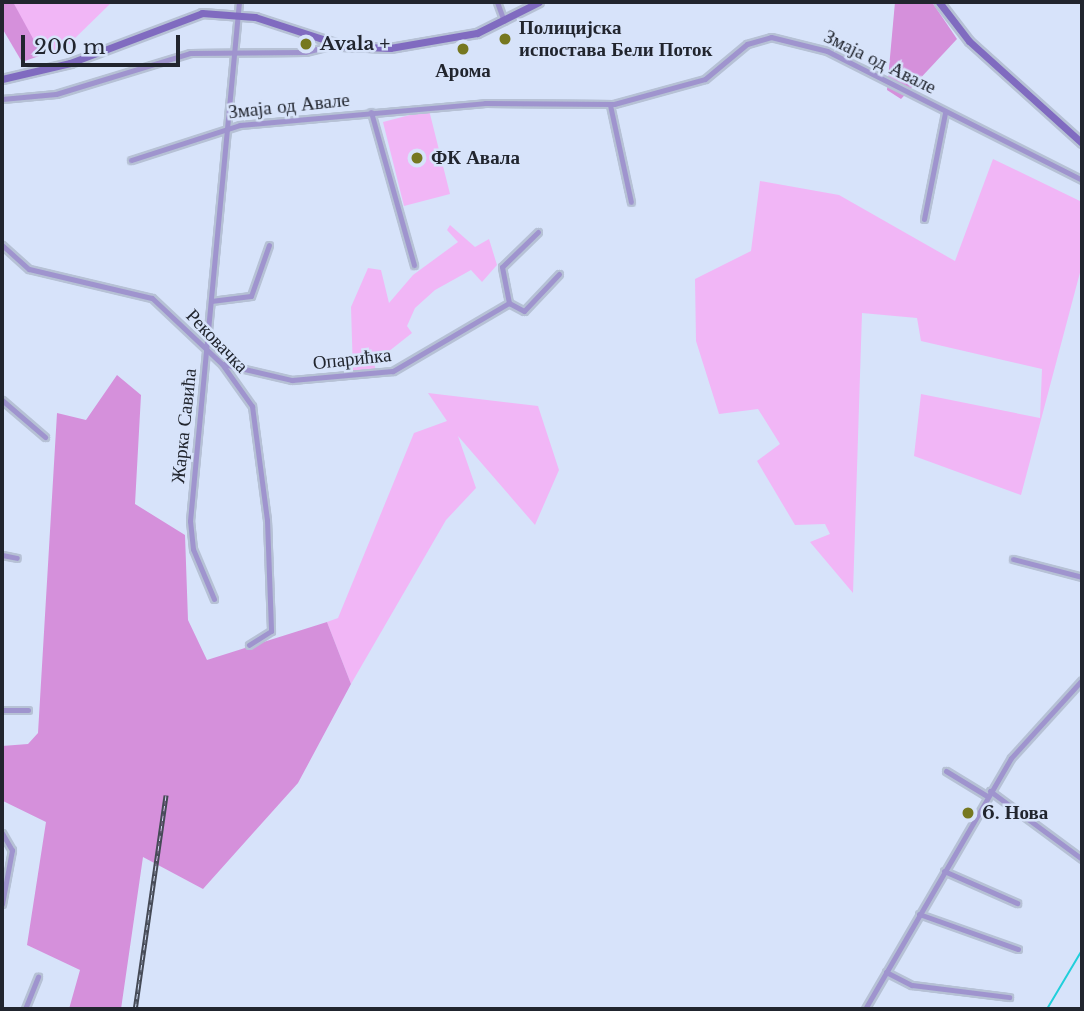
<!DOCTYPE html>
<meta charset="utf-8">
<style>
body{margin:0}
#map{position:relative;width:1084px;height:1011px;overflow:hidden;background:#d7e3fa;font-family:"Libre Baskerville",serif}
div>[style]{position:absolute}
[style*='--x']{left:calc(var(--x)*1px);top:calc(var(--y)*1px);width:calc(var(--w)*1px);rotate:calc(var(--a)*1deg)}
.green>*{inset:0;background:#f1b6f6}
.forest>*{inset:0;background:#d590db}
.stream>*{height:2px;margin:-1px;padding:0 1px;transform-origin:1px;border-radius:1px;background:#20cfdb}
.roads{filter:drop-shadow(2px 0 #b6c1d5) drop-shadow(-2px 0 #b6c1d5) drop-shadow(0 2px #b6c1d5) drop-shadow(0 -2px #b6c1d5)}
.street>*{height:5px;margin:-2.5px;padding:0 2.5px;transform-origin:2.5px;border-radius:2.5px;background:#9f94ce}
.secondary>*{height:7px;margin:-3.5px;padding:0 3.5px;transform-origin:3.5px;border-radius:3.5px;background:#806bc0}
.rail>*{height:4.5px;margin-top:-2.25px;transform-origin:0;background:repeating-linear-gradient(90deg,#d7e3fa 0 5px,#454a56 0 10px);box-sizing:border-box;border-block:2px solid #454a56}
.dots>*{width:19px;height:19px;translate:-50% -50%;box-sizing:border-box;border:4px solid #d7e3fa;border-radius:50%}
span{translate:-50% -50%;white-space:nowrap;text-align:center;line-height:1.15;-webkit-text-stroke:5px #d7e3fa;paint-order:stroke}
.poi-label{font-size:19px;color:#21252e;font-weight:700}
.left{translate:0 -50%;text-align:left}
.street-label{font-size:19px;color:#21252e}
.frame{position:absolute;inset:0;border:4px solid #21252e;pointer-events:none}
.scale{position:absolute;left:21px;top:35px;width:159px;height:32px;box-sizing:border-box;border:4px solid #21252e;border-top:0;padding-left:9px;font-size:21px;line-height:24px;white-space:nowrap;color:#21252e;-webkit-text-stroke:5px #d7e3fa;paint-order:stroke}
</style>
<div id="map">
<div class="green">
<i style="clip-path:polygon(13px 2px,112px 2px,69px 44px,39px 56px)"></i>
<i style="clip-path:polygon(429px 110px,450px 194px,404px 206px,383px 122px)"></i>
<i style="clip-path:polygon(993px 159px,1082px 202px,1082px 265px,1021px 495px,914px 456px,921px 394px,1040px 418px,1042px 369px,921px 341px,917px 318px,862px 313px,853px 593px,810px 542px,830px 534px,825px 524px,795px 525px,757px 461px,780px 444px,758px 409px,719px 414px,696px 341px,695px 279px,751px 251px,760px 181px,839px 195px,955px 261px)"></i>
<i style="clip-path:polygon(450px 225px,475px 247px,489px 239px,497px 265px,482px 282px,471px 270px,435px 290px,415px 308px,407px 326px,412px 333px,374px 363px,376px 371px,353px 373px,351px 307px,368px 268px,381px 270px,389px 303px,413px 275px,458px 242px,447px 230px)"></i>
<i style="clip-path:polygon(428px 393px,538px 406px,559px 470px,535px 525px,458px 436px,476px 488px,446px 520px,351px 684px,327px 622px,338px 618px,414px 433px,447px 421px)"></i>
</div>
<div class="forest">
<i style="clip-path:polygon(2px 2px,13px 2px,42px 55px,22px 62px,2px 28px)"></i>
<i style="clip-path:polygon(895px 2px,932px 2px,957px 39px,901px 99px,887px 90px)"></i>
<i style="clip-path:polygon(117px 375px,141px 395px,135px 504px,185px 535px,188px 620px,207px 660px,327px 622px,351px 684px,298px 783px,203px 889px,143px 857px,121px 1009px,69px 1009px,80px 970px,27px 945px,46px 822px,3px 801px,2px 746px,28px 744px,38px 733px,57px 413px,86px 420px)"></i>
</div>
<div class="stream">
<i style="--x:1047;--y:1009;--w:69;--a:-59.3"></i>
</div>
<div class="roads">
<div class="street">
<i style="--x:497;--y:2;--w:20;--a:70"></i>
<i style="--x:2;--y:99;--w:54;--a:-5.3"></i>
<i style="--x:56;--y:94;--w:140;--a:-17"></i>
<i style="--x:190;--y:53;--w:115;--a:-0.5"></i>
<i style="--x:305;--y:52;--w:32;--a:-14"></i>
<i style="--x:610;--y:105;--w:99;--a:77.8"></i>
<i style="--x:371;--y:112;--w:159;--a:74.3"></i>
<i style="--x:131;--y:160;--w:114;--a:-17.8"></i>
<i style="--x:240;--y:125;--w:246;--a:-5.1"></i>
<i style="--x:485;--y:103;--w:129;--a:0.4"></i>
<i style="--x:614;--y:104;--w:94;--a:-15.4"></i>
<i style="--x:705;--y:79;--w:55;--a:-39.8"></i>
<i style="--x:747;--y:44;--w:25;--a:-16"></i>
<i style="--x:771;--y:37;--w:58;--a:14"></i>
<i style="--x:827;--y:51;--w:286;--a:26.8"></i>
<i style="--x:924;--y:219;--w:108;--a:-78.8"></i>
<i style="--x:538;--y:232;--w:50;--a:135.8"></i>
<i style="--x:502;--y:267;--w:37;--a:79"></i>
<i style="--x:509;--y:303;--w:17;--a:28"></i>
<i style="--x:524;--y:311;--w:51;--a:-46.6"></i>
<i style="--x:2;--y:245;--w:36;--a:42"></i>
<i style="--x:29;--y:269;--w:126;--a:13.3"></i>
<i style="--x:152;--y:298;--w:96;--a:43.3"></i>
<i style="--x:222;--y:364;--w:52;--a:54.5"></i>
<i style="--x:252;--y:406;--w:115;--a:82.5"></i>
<i style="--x:267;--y:520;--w:111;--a:87.9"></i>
<i style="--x:271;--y:631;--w:26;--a:148"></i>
<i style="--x:211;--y:301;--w:40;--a:-7.1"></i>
<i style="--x:251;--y:296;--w:54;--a:-70.6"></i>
<i style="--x:223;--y:364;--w:71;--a:13.1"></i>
<i style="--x:292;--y:380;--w:101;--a:-5.1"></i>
<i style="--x:393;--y:371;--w:134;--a:-30.4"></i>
<i style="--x:2;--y:400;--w:57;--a:40.7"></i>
<i style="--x:2;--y:555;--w:15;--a:11"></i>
<i style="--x:1013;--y:559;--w:71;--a:14.6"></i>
<i style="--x:214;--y:599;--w:54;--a:-112.8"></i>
<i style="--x:193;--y:549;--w:28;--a:-96"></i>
<i style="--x:190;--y:521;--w:521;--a:-84.61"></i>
<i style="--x:2;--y:710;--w:26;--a:0"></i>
<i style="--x:946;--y:771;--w:48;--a:31.4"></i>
<i style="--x:990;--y:791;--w:114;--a:36.5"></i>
<i style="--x:2;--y:833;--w:20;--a:60"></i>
<i style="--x:12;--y:850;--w:55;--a:100.5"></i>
<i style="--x:944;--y:871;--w:80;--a:23.7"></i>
<i style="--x:919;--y:914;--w:105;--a:19.5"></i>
<i style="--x:886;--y:972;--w:29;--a:27"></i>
<i style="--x:912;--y:985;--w:98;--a:7.1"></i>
<i style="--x:25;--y:1009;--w:35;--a:-68"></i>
<i style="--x:865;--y:1009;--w:290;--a:-59.8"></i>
<i style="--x:1011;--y:758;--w:105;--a:-47.7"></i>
</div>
<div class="secondary">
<i style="--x:939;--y:2;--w:49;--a:52.4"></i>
<i style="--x:969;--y:41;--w:152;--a:42.1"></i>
<i style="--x:2;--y:79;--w:70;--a:-13.2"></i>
<i style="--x:70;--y:63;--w:141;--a:-20.7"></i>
<i style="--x:202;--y:13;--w:53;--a:4.3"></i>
<i style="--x:255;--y:17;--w:94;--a:18"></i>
<i style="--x:344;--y:46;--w:46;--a:2.5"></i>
<i style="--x:390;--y:48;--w:88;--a:-9.8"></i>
<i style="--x:477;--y:33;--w:69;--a:-26.6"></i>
</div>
</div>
<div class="rail">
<i style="--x:135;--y:1009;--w:216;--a:-81.8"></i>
</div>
<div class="dots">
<i style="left:505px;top:39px;background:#767820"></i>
<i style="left:306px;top:44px;background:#767820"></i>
<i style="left:463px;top:49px;background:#767820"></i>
<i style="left:417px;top:158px;background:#767820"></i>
<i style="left:968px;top:813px;background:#767820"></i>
</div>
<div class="poi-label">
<span class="left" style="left:519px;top:39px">Полицијска<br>испостава Бели Поток</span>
<span class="left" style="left:320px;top:44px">Avala +</span>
<span style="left:463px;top:71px">Арома</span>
<span class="left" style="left:431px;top:158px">ФК Авала</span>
<span class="left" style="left:982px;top:813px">6. Нова</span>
</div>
<div class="street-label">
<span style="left:880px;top:62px;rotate:26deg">Змаја од Авале</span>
<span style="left:289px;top:106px;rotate:-6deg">Змаја од Авале</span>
<span style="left:217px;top:341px;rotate:46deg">Рековачка</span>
<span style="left:352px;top:359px;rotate:-6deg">Опарићка</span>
<span style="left:184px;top:426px;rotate:-84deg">Жарка Савића</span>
</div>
<div class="frame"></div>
<div class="scale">200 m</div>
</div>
